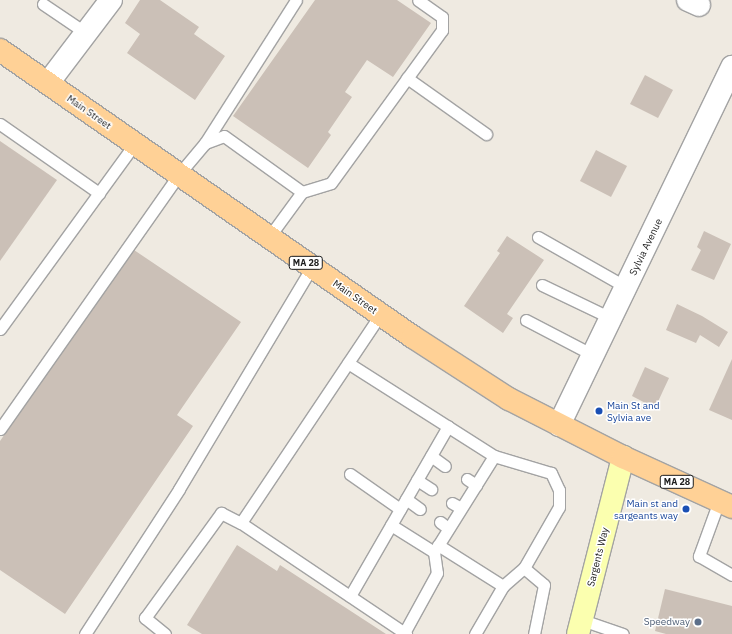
<!DOCTYPE html>
<style>
body{margin:0}
#map{position:relative;width:732px;height:634px;overflow:hidden;background:#efeae1;font-family:"IBM Plex Sans",sans-serif}
div>[style]{position:absolute}
[style*='--x']{left:calc(var(--x)*1px);top:calc(var(--y)*1px);width:calc(var(--w)*1px);rotate:calc(var(--a)*1deg)}
.building>*{inset:0;background:#cbc0b7}
.roads{filter:drop-shadow(1px 0 #a3a3a3) drop-shadow(-1px 0 #a3a3a3) drop-shadow(0 1px #a3a3a3) drop-shadow(0 -1px #a3a3a3)}
.lane>*{height:11px;margin:-5.5px;padding:0 5.5px;transform-origin:5.5px;border-radius:5.5px;background:#fff}
.street>*{height:22px;margin:-11px;padding:0 11px;transform-origin:11px;border-radius:11px;background:#fff}
.secondary>*{height:22px;margin:-11px;padding:0 11px;transform-origin:11px;border-radius:11px;background:#fbffaf}
.primary>*{height:22px;margin:-11px;padding:0 11px;transform-origin:11px;border-radius:11px;background:#ffd196}
.dots>*{width:11px;height:11px;translate:-50% -50%;box-sizing:border-box;border:2px solid #fff;border-radius:50%}
span{translate:-50% -50%;white-space:nowrap;text-align:center;line-height:1.15;-webkit-text-stroke:3px #fff;paint-order:stroke}
.shield-label span{padding:1px 3px;background:#fff;border:1px solid;border-radius:3px;-webkit-text-stroke-width:0}
.shield-label{font-size:9px;color:#1c1c1c;font-weight:700}
.street-label{font-size:10px;color:#1c1c1c}
.transit-label{font-size:10px;color:#164399}
.left{translate:0 -50%;text-align:left}
.right{translate:-100% -50%;text-align:right}
.service-label{font-size:10px;color:#4e5e75}
</style>
<div id="map">
<div class="building">
<i style="clip-path:polygon(140px 0,160px 0,199px 27px,194px 34px,225px 56px,195px 100px,127px 53px,140px 34px,125px 23px)"></i>
<i style="clip-path:polygon(315px 0,397px 0,431px 23px,393px 77px,367px 60px,345px 92px,352px 97px,328px 132px,331px 135px,308px 168px,233px 116px)"></i>
<i style="clip-path:polygon(645px 75px,673px 90px,658px 118px,630px 104px)"></i>
<i style="clip-path:polygon(0 141px,57px 180px,0 261px)"></i>
<i style="clip-path:polygon(596px 150px,627px 166px,611px 197px,580px 181px)"></i>
<i style="clip-path:polygon(704px 231px,731px 244px,714px 280px,691px 270px,701px 250px,697px 247px)"></i>
<i style="clip-path:polygon(507px 236px,544px 260px,507px 314px,513px 318px,503px 333px,464px 306px,500px 253px,497px 251px)"></i>
<i style="clip-path:polygon(134px 250px,241px 322px,177px 415px,193px 426px,65px 614px,0 570px,0 441px)"></i>
<i style="clip-path:polygon(677px 304px,702px 316px,728px 332px,719px 347px,700px 335px,696px 343px,666px 330px)"></i>
<i style="clip-path:polygon(732px 359px,732px 420px,709px 410px)"></i>
<i style="clip-path:polygon(645px 367px,669px 378px,655px 408px,632px 396px)"></i>
<i style="clip-path:polygon(237px 545px,277px 571px,280px 565px,386px 634px,202px 634px,187px 625px)"></i>
<i style="clip-path:polygon(665px 589px,732px 606px,732px 634px,666px 634px,655px 631px)"></i>
</div>
<div class="roads">
<div class="lane">
<i style="--x:43;--y:4;--w:52;--a:34"></i>
<i style="--x:407;--y:78;--w:97;--a:35.3"></i>
<i style="--x:0;--y:124;--w:121;--a:34.9"></i>
<i style="--x:205;--y:143;--w:20;--a:-20"></i>
<i style="--x:224;--y:136;--w:96;--a:35.7"></i>
<i style="--x:269;--y:237;--w:56;--a:-53.7"></i>
<i style="--x:302;--y:192;--w:30;--a:-17"></i>
<i style="--x:331;--y:183;--w:189;--a:-54"></i>
<i style="--x:442;--y:30;--w:13;--a:-90"></i>
<i style="--x:442;--y:17;--w:29;--a:-145"></i>
<i style="--x:538;--y:237;--w:101;--a:29.6"></i>
<i style="--x:542;--y:285;--w:76;--a:25.6"></i>
<i style="--x:380;--y:315;--w:250;--a:123.8"></i>
<i style="--x:241;--y:523;--w:199;--a:33.9"></i>
<i style="--x:526;--y:320;--w:76;--a:27.6"></i>
<i style="--x:0;--y:329;--w:230;--a:-54"></i>
<i style="--x:348;--y:363;--w:173;--a:32.5"></i>
<i style="--x:494;--y:456;--w:113;--a:122"></i>
<i style="--x:434;--y:552;--w:21;--a:82"></i>
<i style="--x:437;--y:573;--w:68;--a:118.8"></i>
<i style="--x:0;--y:429;--w:312;--a:-54.9"></i>
<i style="--x:179;--y:174;--w:40;--a:-50"></i>
<i style="--x:205;--y:143;--w:169;--a:-57.5"></i>
<i style="--x:431;--y:456;--w:17;--a:36"></i>
<i style="--x:350;--y:474;--w:61;--a:35"></i>
<i style="--x:467;--y:479;--w:11;--a:34"></i>
<i style="--x:417;--y:480;--w:17;--a:33"></i>
<i style="--x:406;--y:499;--w:17;--a:36"></i>
<i style="--x:719;--y:501;--w:59;--a:110"></i>
<i style="--x:699;--y:556;--w:38;--a:30"></i>
<i style="--x:452;--y:503;--w:10;--a:29"></i>
<i style="--x:440;--y:522;--w:10;--a:37"></i>
<i style="--x:391;--y:525;--w:51;--a:32.1"></i>
<i style="--x:438;--y:545;--w:77;--a:32.2"></i>
<i style="--x:524;--y:568;--w:26;--a:40"></i>
<i style="--x:544;--y:585;--w:50;--a:101.5"></i>
<i style="--x:350;--y:596;--w:196;--a:-60"></i>
<i style="--x:582;--y:620;--w:43;--a:18.9"></i>
<i style="--x:85;--y:634;--w:173;--a:-57"></i>
<i style="--x:179;--y:489;--w:259;--a:-59.1"></i>
<i style="--x:165;--y:634;--w:26;--a:-141"></i>
<i style="--x:145;--y:618;--w:130;--a:-54.1"></i>
<i style="--x:221;--y:513;--w:22;--a:27"></i>
<i style="--x:475;--y:634;--w:56;--a:-59.7"></i>
<i style="--x:503;--y:586;--w:28;--a:-41"></i>
<i style="--x:524;--y:568;--w:70;--a:-60.2"></i>
<i style="--x:559;--y:507;--w:17;--a:-90"></i>
<i style="--x:559;--y:490;--w:19;--a:-115"></i>
<i style="--x:551;--y:473;--w:59;--a:-163.4"></i>
</div>
<div class="street">
<i style="--x:688;--y:0;--w:12;--a:24"></i>
<i style="--x:48;--y:83;--w:104;--a:-52.8"></i>
<i style="--x:559;--y:425;--w:398;--a:-64.2"></i>
</div>
<div class="secondary">
<i style="--x:578;--y:634;--w:183;--a:-75.7"></i>
</div>
<div class="primary">
<i style="--x:0;--y:50;--w:503;--a:34.8"></i>
<i style="--x:413;--y:337;--w:114;--a:32.9"></i>
<i style="--x:509;--y:399;--w:128;--a:27"></i>
<i style="--x:623;--y:457;--w:120;--a:24.6"></i>
</div>
</div>
<div class="dots">
<i style="left:599px;top:411px;background:#1a4fb4"></i>
<i style="left:686px;top:509px;background:#1a4fb4"></i>
<i style="left:698px;top:622px;background:#5c6f8a"></i>
</div>
<div class="shield-label">
<span style="left:306px;top:263px">MA 28</span>
<span style="left:677px;top:482px">MA 28</span>
</div>
<div class="street-label">
<span style="left:89px;top:112px;rotate:35deg">Main Street</span>
<span style="left:646px;top:247px;rotate:-64deg">Sylvia Avenue</span>
<span style="left:355px;top:297px;rotate:35deg">Main Street</span>
<span style="left:598px;top:557px;rotate:-76deg">Sargents Way</span>
</div>
<div class="transit-label">
<span class="left" style="left:607px;top:411px">Main St and<br>Sylvia ave</span>
<span class="right" style="left:678px;top:509px">Main st and<br>sargeants way</span>
</div>
<div class="service-label">
<span class="right" style="left:690px;top:622px">Speedway</span>
</div>
</div>
